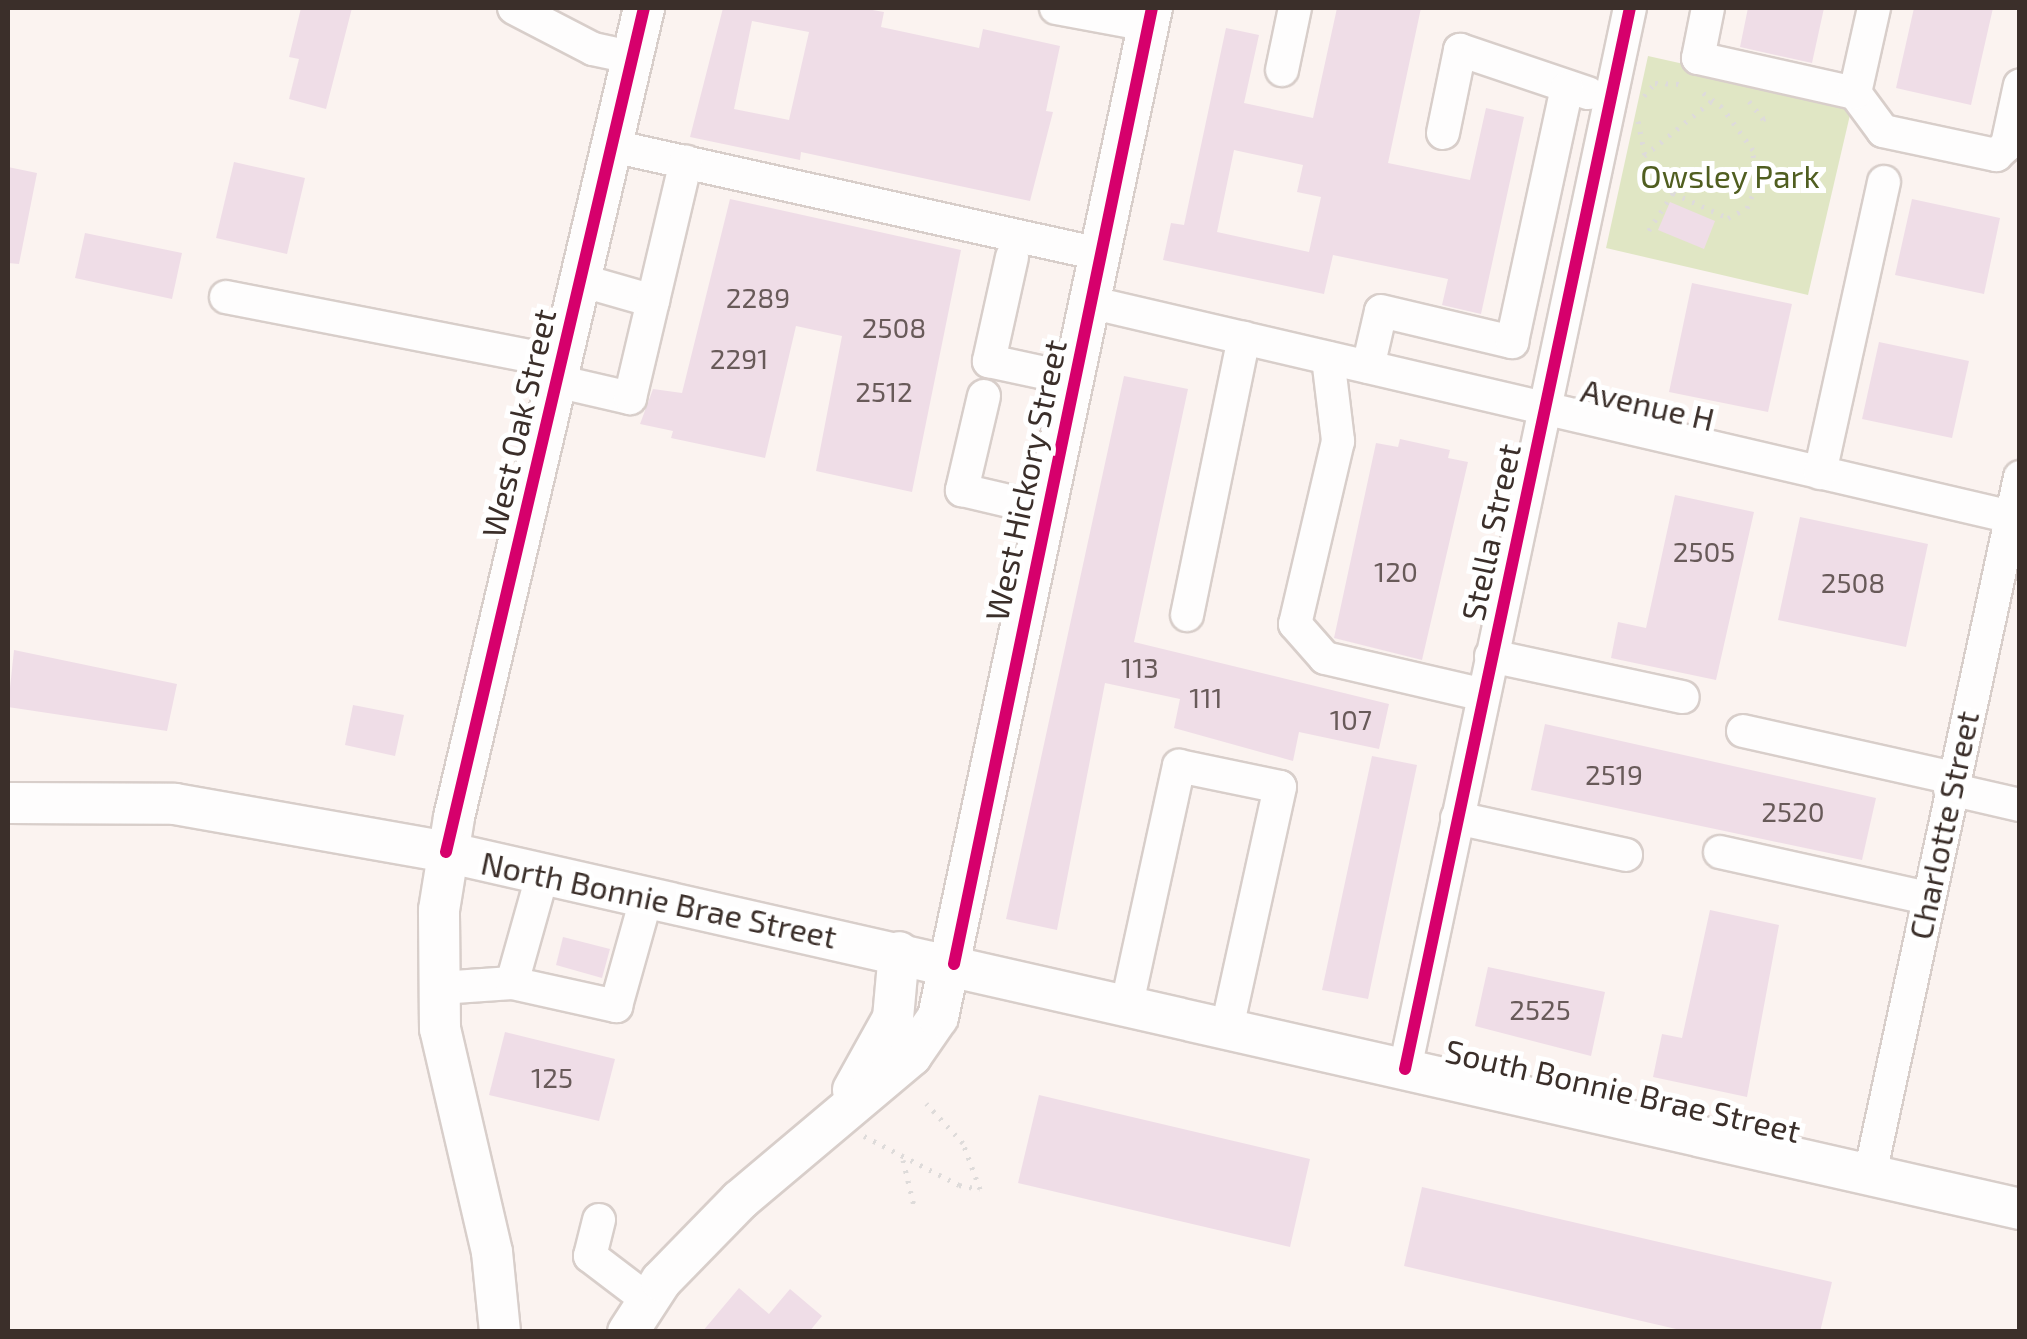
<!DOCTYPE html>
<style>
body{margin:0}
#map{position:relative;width:2027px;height:1339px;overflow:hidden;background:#fbf3f0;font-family:"Exo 2",sans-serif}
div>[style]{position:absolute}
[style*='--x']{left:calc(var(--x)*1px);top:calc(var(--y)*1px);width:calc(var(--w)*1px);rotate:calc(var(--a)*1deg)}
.green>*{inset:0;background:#e0e6c4}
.building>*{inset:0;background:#efdde7}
.path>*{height:5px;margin-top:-2.5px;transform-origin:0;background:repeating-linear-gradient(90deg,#dedbda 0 2.5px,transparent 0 10.5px)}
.roads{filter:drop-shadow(2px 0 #d8ceca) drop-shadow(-2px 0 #d8ceca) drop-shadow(0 2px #d8ceca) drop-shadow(0 -2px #d8ceca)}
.minor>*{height:32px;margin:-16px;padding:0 16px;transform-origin:16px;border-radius:16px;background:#fefdfd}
.major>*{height:40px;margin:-20px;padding:0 20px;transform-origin:20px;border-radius:20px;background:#fefdfd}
.cycleway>*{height:12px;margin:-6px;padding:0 6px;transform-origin:6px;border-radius:6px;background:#d6006c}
span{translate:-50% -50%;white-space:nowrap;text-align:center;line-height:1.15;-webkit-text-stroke:10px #fff;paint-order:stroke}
.number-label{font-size:28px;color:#685a59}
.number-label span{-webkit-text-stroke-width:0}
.park-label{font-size:32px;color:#505e20}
.street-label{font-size:32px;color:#3b2f2a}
.frame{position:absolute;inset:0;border:10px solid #3b2f2a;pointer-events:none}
</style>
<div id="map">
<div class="green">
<i style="clip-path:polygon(1648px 56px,1853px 102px,1808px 295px,1606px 248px)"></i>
</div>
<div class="building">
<i style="clip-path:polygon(301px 8px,352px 8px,326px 109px,289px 99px,299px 59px,289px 57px)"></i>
<i style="clip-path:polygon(evenodd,723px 8px,861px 8px,884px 12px,881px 27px,979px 48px,983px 29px,1060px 46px,1046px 111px,1053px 112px,1030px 201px,801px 152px,800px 160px,690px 137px,723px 8px,752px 21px,809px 32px,789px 120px,734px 109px,752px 21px)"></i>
<i style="clip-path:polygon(evenodd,1337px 8px,1421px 8px,1388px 163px,1470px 180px,1486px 108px,1524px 117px,1481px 314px,1442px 305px,1448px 279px,1333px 255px,1324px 294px,1163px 260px,1171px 223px,1184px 225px,1226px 28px,1259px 35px,1244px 103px,1313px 118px,1337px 8px,1234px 150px,1303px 165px,1297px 192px,1321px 197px,1309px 252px,1217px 232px,1234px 150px)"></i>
<i style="clip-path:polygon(1748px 8px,1824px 8px,1812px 63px,1740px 47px)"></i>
<i style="clip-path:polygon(1914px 8px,1993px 8px,1971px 105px,1896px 88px)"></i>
<i style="clip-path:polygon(234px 162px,305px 178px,287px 254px,216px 238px)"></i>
<i style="clip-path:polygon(8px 167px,37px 173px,19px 264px,8px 263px)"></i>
<i style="clip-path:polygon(730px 199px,961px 250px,912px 492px,816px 471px,842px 336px,796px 326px,765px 458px,671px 438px,673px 431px,640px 424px,653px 389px,682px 393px)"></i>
<i style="clip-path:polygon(1912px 199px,2000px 218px,1984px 294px,1895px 275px)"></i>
<i style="clip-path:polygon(1670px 202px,1715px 221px,1704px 249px,1658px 230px)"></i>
<i style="clip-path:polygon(85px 233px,182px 253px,172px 299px,75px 278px)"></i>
<i style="clip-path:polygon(1692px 283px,1792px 304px,1768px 412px,1669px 392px)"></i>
<i style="clip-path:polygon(1879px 342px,1969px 361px,1952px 438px,1862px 419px)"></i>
<i style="clip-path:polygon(1124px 376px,1188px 389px,1134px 642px,1389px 704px,1379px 749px,1299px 732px,1293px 761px,1174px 728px,1180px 699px,1105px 683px,1057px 930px,1006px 919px)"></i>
<i style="clip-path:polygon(1400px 439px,1450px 450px,1448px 458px,1468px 462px,1422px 660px,1334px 638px,1376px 443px,1398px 447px)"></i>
<i style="clip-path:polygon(1675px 495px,1754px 512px,1716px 680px,1611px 658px,1618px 622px,1646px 628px)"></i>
<i style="clip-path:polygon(1800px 517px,1928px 544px,1906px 647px,1778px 620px)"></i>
<i style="clip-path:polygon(14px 650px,177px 684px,167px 731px,8px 707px)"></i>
<i style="clip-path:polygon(353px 705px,404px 715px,395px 756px,345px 745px)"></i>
<i style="clip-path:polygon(1545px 724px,1876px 798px,1862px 860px,1531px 790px)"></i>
<i style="clip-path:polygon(1372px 756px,1417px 765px,1368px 999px,1322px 990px)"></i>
<i style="clip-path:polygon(1710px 910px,1779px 925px,1747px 1097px,1653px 1077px,1662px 1034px,1682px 1038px)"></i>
<i style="clip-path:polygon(563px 937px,610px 949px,602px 978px,556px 965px)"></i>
<i style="clip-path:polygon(1488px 967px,1605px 992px,1591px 1056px,1475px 1026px)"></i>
<i style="clip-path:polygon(505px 1032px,615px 1059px,599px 1121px,489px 1095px)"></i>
<i style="clip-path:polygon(1039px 1095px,1310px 1159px,1290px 1247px,1018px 1183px)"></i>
<i style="clip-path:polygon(1422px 1187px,1832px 1282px,1820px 1332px,1689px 1332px,1404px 1266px)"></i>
<i style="clip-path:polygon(739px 1288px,769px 1314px,790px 1289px,822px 1316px,809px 1332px,702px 1332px)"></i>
</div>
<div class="path">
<i style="--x:1644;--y:96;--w:17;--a:-50"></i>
<i style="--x:1655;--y:83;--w:27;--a:2"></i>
<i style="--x:1749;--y:101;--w:23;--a:52"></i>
<i style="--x:1763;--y:119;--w:9;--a:-18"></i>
<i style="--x:1638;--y:121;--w:46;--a:78.7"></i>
<i style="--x:1647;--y:166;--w:37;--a:46"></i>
<i style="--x:1673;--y:193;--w:48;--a:123"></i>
<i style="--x:1644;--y:156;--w:92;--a:-39.2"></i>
<i style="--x:1673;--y:193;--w:60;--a:24.4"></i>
<i style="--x:1728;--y:218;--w:21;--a:-28"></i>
<i style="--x:1747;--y:208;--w:21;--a:-67"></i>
<i style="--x:1755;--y:189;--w:39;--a:-93"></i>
<i style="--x:1753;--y:150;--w:53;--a:-125.8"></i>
<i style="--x:1722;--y:107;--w:26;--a:-143"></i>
<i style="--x:864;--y:1136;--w:107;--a:27.3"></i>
<i style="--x:959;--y:1185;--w:21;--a:11"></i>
<i style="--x:980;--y:1189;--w:49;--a:-110.3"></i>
<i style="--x:963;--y:1143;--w:54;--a:-132.8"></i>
<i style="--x:903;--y:1160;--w:51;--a:76.5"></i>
</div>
<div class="roads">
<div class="minor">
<i style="--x:514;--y:8;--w:89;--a:27.4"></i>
<i style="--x:593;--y:49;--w:40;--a:12"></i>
<i style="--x:1056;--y:8;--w:94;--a:10.5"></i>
<i style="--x:1708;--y:8;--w:51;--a:101.3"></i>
<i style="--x:1698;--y:58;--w:161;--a:12.6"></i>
<i style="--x:1855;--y:93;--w:47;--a:53.6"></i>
<i style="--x:1883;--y:131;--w:116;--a:12"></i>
<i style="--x:1996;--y:155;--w:15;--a:-42"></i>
<i style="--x:2007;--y:145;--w:61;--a:-77.8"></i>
<i style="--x:1282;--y:70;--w:63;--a:-78.2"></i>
<i style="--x:1855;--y:93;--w:87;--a:-77.4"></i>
<i style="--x:1443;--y:133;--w:85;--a:-78.4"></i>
<i style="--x:1460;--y:50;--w:135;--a:18.6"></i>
<i style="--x:612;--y:146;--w:499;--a:12.5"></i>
<i style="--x:1012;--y:257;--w:107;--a:102.5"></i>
<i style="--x:989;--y:361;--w:86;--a:12.1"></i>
<i style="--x:580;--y:280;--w:76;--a:16"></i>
<i style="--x:226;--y:297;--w:341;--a:11"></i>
<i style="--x:1089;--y:302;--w:956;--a:13.12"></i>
<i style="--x:1328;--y:358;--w:84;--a:83.1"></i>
<i style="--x:1338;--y:441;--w:188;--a:103.2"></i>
<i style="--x:1295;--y:624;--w:45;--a:48.6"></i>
<i style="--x:1325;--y:658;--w:163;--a:13.1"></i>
<i style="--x:1368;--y:367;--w:57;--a:-76.9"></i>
<i style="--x:1381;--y:311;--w:135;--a:13.3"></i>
<i style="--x:1512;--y:342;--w:260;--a:-77.8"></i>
<i style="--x:556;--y:381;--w:76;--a:12.9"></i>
<i style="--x:630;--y:398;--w:243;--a:-76.7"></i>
<i style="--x:984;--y:396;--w:97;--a:103.2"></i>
<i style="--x:962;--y:490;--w:87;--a:13.2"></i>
<i style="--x:1820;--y:473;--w:298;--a:-77.6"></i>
<i style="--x:1187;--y:615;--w:283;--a:-78.4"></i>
<i style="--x:1491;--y:656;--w:196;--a:12.1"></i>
<i style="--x:1743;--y:731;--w:215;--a:12.6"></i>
<i style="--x:1950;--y:789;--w:72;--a:12.9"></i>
<i style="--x:1457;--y:818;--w:173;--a:12.3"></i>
<i style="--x:1720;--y:852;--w:212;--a:12.5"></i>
<i style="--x:512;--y:983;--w:114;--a:-74.3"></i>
<i style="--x:440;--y:988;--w:72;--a:-4"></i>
<i style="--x:512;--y:983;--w:107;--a:12.5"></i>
<i style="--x:616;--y:1006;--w:114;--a:-74.3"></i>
<i style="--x:1127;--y:1004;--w:244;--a:-77.7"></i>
<i style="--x:1179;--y:766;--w:103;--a:11.7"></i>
<i style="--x:1280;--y:787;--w:247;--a:102.4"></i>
<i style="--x:1405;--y:1069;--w:1085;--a:-78.03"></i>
<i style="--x:1870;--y:1174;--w:713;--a:-77.85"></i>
<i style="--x:599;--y:1220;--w:37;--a:104"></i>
<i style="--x:590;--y:1256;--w:73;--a:37.2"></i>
</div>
<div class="major">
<i style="--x:8;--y:803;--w:167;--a:0.3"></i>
<i style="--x:175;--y:804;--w:275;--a:10"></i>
<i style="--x:446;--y:852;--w:1614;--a:12.78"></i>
<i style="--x:853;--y:1090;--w:82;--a:-60.9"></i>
<i style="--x:893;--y:1018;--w:66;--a:-84.8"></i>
<i style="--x:500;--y:1332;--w:80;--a:-95.7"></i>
<i style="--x:492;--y:1252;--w:229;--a:-103.1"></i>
<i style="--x:440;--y:1029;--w:119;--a:-90.5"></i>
<i style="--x:439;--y:910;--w:94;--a:-80.8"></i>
<i style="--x:454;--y:817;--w:831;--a:-76.78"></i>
<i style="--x:628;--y:1332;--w:61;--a:-57.1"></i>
<i style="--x:661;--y:1281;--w:113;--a:-45.7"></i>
<i style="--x:740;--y:1200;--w:224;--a:-40.1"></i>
<i style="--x:911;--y:1056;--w:47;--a:-55.3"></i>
<i style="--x:938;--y:1017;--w:1031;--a:-78.03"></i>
</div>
</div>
<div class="cycleway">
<i style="--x:446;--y:852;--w:867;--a:-76.8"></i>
<i style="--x:954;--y:964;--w:976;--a:-78.3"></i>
<i style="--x:1405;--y:1069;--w:1085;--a:-78.03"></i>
</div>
<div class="number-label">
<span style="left:758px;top:297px">2289</span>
<span style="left:894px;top:327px">2508</span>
<span style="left:739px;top:358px">2291</span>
<span style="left:884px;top:391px">2512</span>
<span style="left:1704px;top:551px">2505</span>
<span style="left:1396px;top:571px">120</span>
<span style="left:1853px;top:582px">2508</span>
<span style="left:1140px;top:667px">113</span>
<span style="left:1206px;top:697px">111</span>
<span style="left:1351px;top:719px">107</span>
<span style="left:1614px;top:774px">2519</span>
<span style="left:1793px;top:811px">2520</span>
<span style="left:1540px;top:1009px">2525</span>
<span style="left:552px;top:1077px">125</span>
</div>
<div class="park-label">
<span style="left:1730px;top:175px">Owsley Park</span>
</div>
<div class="street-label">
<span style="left:1648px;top:404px;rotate:13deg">Avenue H</span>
<span style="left:518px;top:423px;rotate:-77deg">West Oak Street</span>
<span style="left:1025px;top:480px;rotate:-78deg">West Hickory Street</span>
<span style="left:1490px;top:532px;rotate:-78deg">Stella Street</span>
<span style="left:1943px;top:825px;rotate:-78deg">Charlotte Street</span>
<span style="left:659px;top:899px;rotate:12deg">North Bonnie Brae Street</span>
<span style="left:1623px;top:1090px;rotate:13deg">South Bonnie Brae Street</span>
</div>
<div class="frame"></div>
</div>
